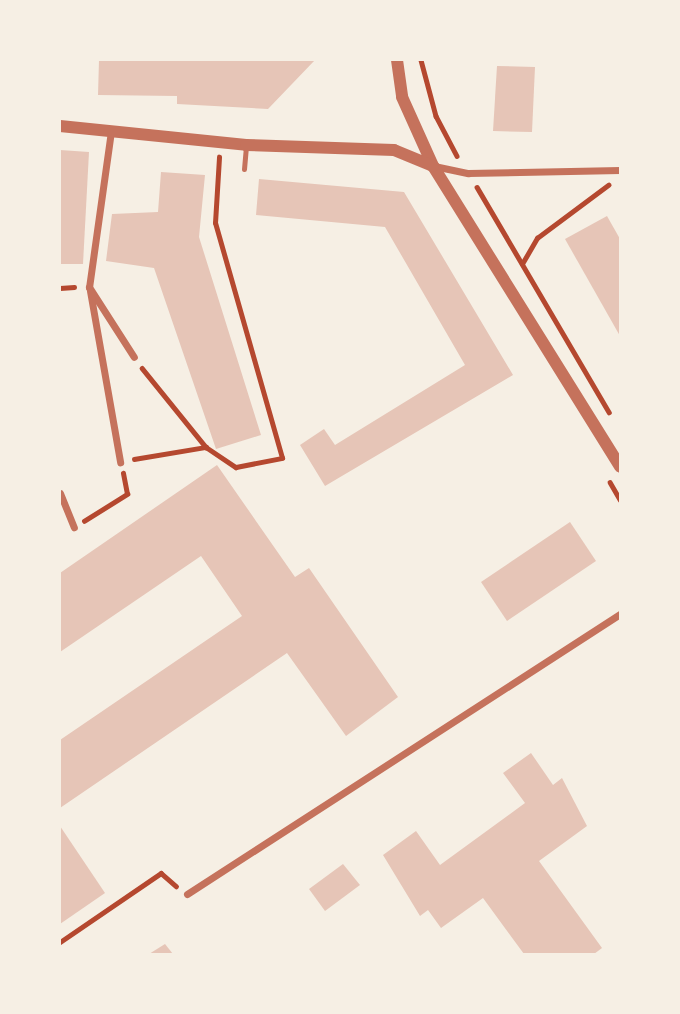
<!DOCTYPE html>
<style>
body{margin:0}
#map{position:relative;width:680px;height:1014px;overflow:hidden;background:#f6efe4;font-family:"Playfair Display",serif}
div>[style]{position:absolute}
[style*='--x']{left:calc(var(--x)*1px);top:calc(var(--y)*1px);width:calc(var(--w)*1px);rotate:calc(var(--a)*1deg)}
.building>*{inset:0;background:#e6c5b7}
.path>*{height:4.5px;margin:-2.25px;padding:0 2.25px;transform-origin:2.25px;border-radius:2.25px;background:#b5482f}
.service>*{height:5px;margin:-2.5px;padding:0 2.5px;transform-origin:2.5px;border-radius:2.5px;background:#c5725c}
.minor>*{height:7px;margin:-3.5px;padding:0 3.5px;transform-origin:3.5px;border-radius:3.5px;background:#c5725c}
.tertiary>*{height:12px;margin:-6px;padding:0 6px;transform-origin:6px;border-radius:6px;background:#c5725c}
span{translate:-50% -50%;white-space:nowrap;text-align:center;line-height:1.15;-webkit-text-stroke:6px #f6efe4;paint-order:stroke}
.frame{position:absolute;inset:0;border:61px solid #f6efe4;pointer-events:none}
</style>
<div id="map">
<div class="building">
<i style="clip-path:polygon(99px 60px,315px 60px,268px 109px,177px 104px,177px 96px,98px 95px)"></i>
<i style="clip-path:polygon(497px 66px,535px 67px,532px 132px,493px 131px)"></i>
<i style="clip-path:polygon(60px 150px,89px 152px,83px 264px,60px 264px)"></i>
<i style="clip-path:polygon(161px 172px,205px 175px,199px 237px,261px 435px,216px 449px,154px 268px,106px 261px,112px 214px,158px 212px)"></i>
<i style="clip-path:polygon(259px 179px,404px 192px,513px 375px,325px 486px,300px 445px,324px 429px,335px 445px,465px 365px,385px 227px,256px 215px)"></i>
<i style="clip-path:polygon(607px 216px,620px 239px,620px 336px,565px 239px)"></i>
<i style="clip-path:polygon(217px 465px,295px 577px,309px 568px,398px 697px,346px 736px,287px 653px,60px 808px,60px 740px,242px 616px,201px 556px,60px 652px,60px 573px)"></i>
<i style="clip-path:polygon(570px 522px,596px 561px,507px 621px,481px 582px)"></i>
<i style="clip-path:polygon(531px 753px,553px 785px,562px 778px,587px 826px,539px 861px,602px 948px,594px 954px,524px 954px,483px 898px,441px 928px,428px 910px,420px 916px,383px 855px,416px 831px,440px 865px,525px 803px,503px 773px)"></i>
<i style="clip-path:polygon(60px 826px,105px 893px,60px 924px)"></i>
<i style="clip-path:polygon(343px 864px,360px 885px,325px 911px,309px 889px)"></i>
<i style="clip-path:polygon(165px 944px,173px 954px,149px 954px)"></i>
</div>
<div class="path">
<i style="--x:421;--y:60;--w:58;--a:75"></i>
<i style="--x:436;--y:116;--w:45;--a:62.3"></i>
<i style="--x:477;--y:187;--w:261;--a:59.6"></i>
<i style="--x:522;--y:264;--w:30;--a:-60"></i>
<i style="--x:537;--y:238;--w:89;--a:-36.7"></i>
<i style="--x:60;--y:288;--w:14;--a:-4"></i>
<i style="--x:142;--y:368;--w:102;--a:51"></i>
<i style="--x:206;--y:447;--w:36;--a:34"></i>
<i style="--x:236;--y:467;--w:47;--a:-11.1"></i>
<i style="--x:282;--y:458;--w:244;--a:-105.9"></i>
<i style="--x:215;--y:223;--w:66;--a:-86.5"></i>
<i style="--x:134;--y:459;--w:73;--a:-9.5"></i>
<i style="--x:610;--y:482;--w:20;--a:60"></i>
<i style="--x:84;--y:521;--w:51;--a:-32.1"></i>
<i style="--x:127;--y:494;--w:21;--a:-101"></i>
<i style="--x:60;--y:942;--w:122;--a:-34.3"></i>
<i style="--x:161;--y:873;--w:20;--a:41"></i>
</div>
<div class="service">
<i style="--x:244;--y:169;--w:24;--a:-85"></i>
</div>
<div class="minor">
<i style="--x:111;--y:131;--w:158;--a:98"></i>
<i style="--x:89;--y:287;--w:83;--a:57.3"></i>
<i style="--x:434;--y:166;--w:35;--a:12"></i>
<i style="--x:468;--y:173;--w:152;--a:-1.1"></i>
<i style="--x:90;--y:291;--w:174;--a:80"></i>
<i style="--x:60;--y:493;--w:37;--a:68"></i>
<i style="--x:187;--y:894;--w:516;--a:-32.89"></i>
</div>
<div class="tertiary">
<i style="--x:397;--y:60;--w:37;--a:82"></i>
<i style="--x:402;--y:97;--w:76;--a:65.8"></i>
<i style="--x:433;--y:166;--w:354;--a:58.1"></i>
<i style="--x:60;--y:126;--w:187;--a:5.8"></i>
<i style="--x:246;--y:145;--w:148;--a:1.9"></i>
<i style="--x:394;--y:150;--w:42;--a:22.3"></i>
</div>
<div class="frame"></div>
</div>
